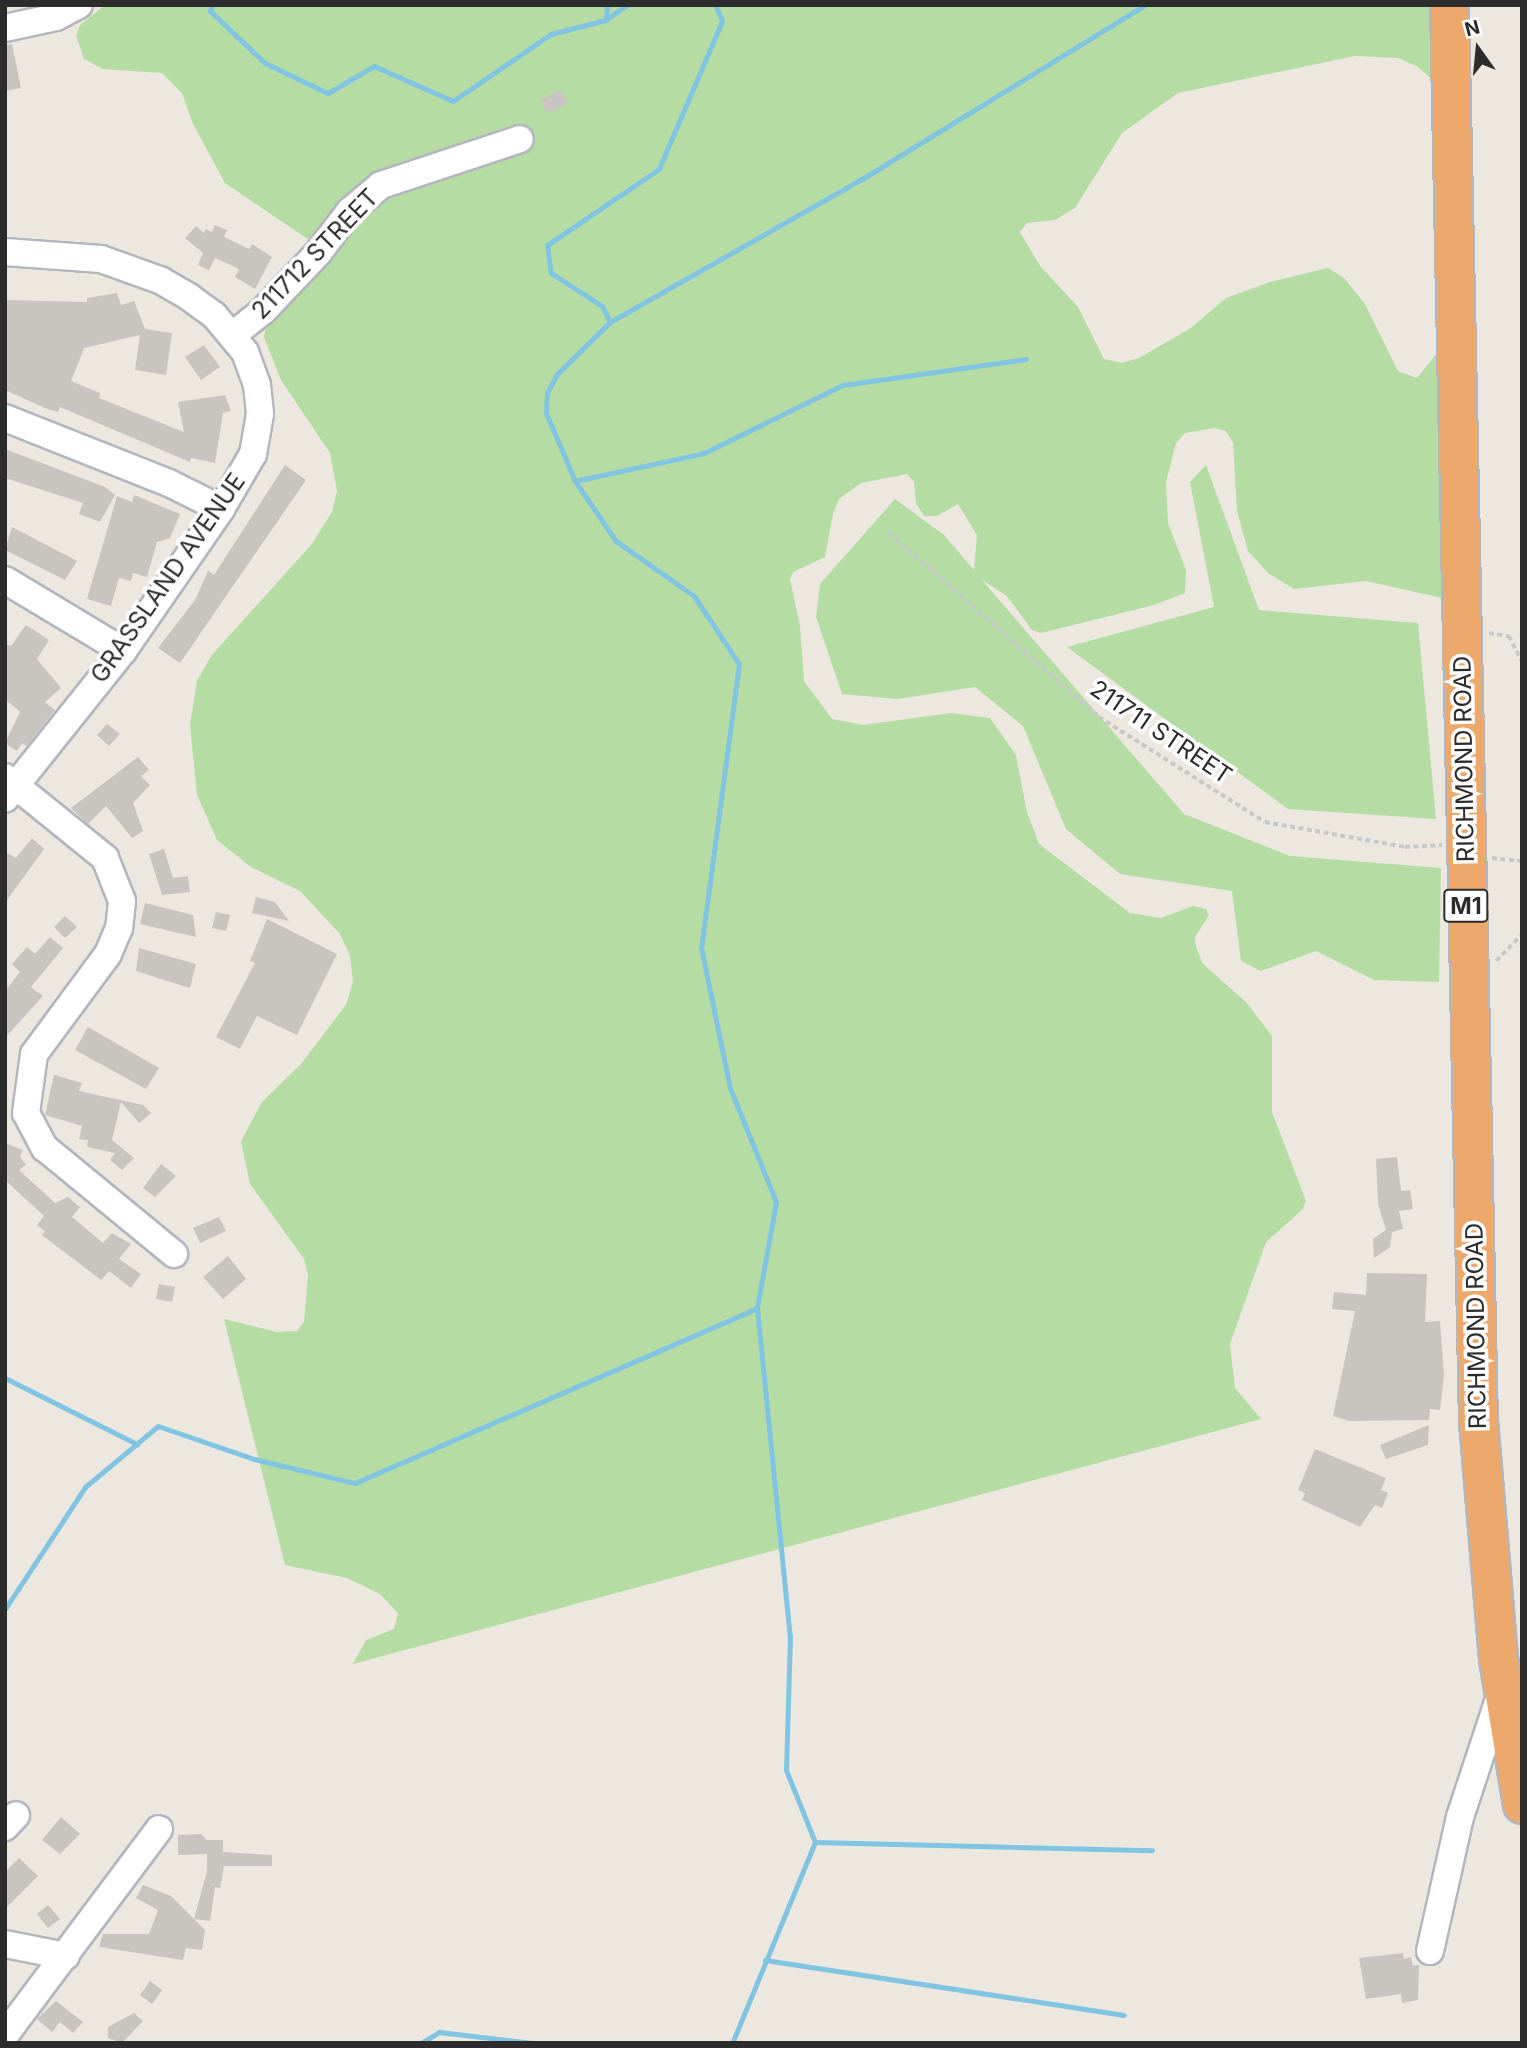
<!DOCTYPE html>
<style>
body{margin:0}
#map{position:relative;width:1527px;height:2048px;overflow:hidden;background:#ece8e0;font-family:Inter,sans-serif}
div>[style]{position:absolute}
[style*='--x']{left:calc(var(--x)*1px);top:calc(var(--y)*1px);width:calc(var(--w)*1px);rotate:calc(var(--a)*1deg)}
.green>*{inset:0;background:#b5dca3}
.stream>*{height:5px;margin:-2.5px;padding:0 2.5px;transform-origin:2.5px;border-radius:2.5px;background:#80c4e2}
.building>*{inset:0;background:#c8c4bf}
.path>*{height:3.5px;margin-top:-1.75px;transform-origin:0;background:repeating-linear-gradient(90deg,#c8c8c8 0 5px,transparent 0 8.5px)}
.roads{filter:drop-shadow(2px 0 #b4b6be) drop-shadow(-2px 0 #b4b6be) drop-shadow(0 2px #b4b6be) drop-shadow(0 -2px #b4b6be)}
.minor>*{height:26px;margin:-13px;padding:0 13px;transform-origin:13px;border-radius:13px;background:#fff}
.highway>*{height:37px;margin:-18.5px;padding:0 18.5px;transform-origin:18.5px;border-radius:18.5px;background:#eda86b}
span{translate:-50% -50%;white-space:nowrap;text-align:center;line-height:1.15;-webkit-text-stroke:7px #fff;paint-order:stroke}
.shield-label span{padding:2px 5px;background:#fff;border:2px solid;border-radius:5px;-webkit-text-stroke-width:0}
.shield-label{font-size:23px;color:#2c2c2c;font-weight:700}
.street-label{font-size:24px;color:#2c2c2c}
.frame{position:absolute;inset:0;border:7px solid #2c2c2c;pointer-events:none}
.north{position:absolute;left:1443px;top:14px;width:70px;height:70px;-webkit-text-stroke:5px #fff;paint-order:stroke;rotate:345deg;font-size:19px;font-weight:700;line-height:28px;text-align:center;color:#2c2c2c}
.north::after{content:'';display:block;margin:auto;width:24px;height:32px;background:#2c2c2c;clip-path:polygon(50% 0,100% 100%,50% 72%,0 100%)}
</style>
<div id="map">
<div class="green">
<i style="clip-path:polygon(105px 5px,1432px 5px,1436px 83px,1418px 67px,1398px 58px,1355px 56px,1178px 93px,1122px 133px,1075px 208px,1055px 220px,1027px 223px,1020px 232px,1040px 266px,1078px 307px,1104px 359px,1122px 363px,1139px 358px,1191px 328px,1226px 298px,1270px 282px,1328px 268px,1344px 278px,1365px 304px,1398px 371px,1417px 378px,1442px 347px,1447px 599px,1366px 581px,1294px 589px,1268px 573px,1248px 551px,1237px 511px,1233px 443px,1226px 431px,1215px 428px,1185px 433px,1176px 443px,1166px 482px,1168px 523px,1186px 570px,1185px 593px,1154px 605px,1041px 633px,1032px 630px,1007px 596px,982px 580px,1184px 814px,1290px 856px,1441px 868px,1439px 982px,1374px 980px,1316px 951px,1261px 971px,1241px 961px,1232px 891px,1120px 874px,1066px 829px,1023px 726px,975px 687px,898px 699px,842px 694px,816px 617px,820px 584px,895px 499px,944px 535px,974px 570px,977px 535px,958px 504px,937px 516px,924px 516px,916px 503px,914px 482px,907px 474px,861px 483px,839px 499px,833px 514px,825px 557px,793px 572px,790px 579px,800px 626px,804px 681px,832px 719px,863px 725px,951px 713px,990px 718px,1016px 755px,1027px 812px,1039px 844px,1130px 913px,1161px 918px,1193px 906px,1206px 909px,1209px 915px,1195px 937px,1196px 947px,1203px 964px,1246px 1002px,1272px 1036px,1272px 1112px,1306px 1201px,1302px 1210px,1266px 1242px,1230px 1344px,1235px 1388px,1261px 1419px,353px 1664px,366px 1640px,394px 1629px,398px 1613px,380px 1594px,347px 1578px,285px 1565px,224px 1319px,277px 1332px,297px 1331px,304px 1322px,308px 1275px,304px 1259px,250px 1184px,241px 1141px,262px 1102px,301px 1064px,346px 1005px,353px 982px,350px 956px,340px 934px,300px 891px,251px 867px,217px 840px,197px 795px,190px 725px,197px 681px,211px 656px,312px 544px,332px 512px,337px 491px,330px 453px,281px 380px,264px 337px,266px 326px,315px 272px,318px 246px,225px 183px,193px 124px,182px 93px,162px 73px,103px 69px,84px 59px,76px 35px,80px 25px)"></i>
<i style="clip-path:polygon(1206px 465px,1259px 610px,1418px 623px,1436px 819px,1288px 809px,1067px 647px,1214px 607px,1190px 482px)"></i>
</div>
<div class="stream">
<i style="--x:212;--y:5;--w:6;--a:108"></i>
<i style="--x:210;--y:11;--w:76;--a:43.4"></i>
<i style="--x:265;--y:63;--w:70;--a:25.5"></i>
<i style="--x:328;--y:93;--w:53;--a:-30.4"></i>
<i style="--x:374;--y:66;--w:86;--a:23.9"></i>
<i style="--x:453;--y:101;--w:119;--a:-34.4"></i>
<i style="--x:551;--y:34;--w:56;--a:-14.5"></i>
<i style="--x:605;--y:20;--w:27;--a:-34"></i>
<i style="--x:715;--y:5;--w:17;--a:66"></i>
<i style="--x:722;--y:21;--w:161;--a:113.1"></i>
<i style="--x:659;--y:169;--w:135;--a:145.8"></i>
<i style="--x:547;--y:245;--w:28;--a:82"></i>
<i style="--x:551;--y:273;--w:61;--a:32.9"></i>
<i style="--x:602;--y:306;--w:18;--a:63"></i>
<i style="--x:610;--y:322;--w:74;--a:135.5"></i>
<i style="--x:557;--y:374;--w:21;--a:118"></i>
<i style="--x:547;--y:393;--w:20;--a:93"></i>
<i style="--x:546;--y:413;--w:74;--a:66.9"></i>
<i style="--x:575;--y:481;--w:73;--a:55.7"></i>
<i style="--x:616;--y:541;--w:95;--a:35.2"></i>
<i style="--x:694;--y:596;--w:82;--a:56.5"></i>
<i style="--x:739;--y:664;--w:286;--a:97.6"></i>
<i style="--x:701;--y:947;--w:144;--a:78.4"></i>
<i style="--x:730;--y:1088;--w:123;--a:68"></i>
<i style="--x:776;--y:1202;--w:108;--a:100.2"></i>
<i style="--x:757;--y:1308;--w:330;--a:84.3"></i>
<i style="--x:790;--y:1636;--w:134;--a:91.7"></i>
<i style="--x:786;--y:1770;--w:78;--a:68.1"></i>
<i style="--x:815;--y:1842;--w:217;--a:112.4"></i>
<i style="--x:606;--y:20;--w:15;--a:-86"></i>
<i style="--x:610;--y:322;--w:290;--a:-29.6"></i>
<i style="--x:862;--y:179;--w:332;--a:-31.6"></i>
<i style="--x:575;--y:481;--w:132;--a:-12.2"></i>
<i style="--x:704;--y:453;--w:155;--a:-26.1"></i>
<i style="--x:843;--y:385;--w:185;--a:-8.1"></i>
<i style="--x:5;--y:1378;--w:148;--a:26.6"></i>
<i style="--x:5;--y:1609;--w:146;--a:-56.7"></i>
<i style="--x:85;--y:1487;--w:95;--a:-39.9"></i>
<i style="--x:158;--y:1426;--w:102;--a:19"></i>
<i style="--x:254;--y:1459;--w:104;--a:13.4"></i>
<i style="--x:355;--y:1483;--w:438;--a:-23.5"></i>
<i style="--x:815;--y:1842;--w:337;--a:1.4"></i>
<i style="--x:765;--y:1960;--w:363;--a:8.7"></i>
<i style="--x:421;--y:2043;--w:21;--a:-31"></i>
<i style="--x:439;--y:2032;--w:94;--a:6.7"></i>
</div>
<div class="building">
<i style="clip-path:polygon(12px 44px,21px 88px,5px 91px,5px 45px)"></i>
<i style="clip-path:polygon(560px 89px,568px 103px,548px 114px,541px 100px)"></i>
<i style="clip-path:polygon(215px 225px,227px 230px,224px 237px,249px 249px,252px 244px,272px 257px,255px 289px,235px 277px,239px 269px,215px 258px,209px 270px,198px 265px,203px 253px,185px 238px,196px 226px,204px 233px,206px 229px,212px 232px)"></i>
<i style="clip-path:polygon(117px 293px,121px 305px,134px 301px,145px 329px,172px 333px,166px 375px,135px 370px,140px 335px,84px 348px,71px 381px,100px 393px,99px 398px,184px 432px,178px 402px,225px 395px,231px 411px,223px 413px,215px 463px,191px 458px,190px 462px,60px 407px,58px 412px,47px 409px,5px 390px,6px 300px,87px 302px,87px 298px)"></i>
<i style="clip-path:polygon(204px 345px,220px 367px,201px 380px,185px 357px)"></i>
<i style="clip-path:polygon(5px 449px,105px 487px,115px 495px,100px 522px,79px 514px,83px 503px,5px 478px)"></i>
<i style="clip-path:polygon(285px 465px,306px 480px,180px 663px,158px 648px,195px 600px,208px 571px,214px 575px)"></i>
<i style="clip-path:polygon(134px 495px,180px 514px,170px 538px,157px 542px,147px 577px,133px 573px,131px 581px,119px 578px,111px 606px,87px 599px,117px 496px,132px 502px)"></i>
<i style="clip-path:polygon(12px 527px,77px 561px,65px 580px,5px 550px)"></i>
<i style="clip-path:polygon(26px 625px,49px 640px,37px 659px,61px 688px,45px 702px,55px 710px,27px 746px,22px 743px,17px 751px,5px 743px,20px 712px,5px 699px,5px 644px,11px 646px)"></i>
<i style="clip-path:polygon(107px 724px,120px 734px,109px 746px,97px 735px)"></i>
<i style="clip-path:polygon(138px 757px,149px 770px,141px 776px,150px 785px,133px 803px,143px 831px,132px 838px,106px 806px,88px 824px,71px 808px)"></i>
<i style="clip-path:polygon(32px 838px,44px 849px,5px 903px,5px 852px,16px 858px)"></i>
<i style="clip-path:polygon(164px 849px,173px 878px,188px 876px,190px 892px,162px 895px,149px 854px)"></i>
<i style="clip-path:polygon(256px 897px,275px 902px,289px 921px,252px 913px)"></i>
<i style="clip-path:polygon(145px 903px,193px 915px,196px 937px,140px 924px)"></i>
<i style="clip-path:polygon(216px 912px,230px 915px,226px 931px,212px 928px)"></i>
<i style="clip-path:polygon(65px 916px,77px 927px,65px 938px,54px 927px)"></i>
<i style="clip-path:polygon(267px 919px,337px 954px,297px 1035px,257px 1016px,240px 1049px,216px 1037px,255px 963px,250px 961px)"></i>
<i style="clip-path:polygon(50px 937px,63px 948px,31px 987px,43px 996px,5px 1038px,5px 991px,20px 972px,12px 964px,27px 947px,35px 954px)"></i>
<i style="clip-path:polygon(139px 948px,196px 964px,190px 988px,136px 971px)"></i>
<i style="clip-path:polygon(88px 1027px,159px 1068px,146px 1089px,75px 1050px)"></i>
<i style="clip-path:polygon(54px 1075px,82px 1083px,79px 1091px,143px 1105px,151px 1113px,139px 1123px,121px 1102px,112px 1140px,134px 1158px,122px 1170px,110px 1160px,115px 1153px,87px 1147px,88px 1140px,79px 1139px,82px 1126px,45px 1115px)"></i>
<i style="clip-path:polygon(5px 1143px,23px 1150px,20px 1156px,26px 1165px,19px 1170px,55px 1203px,68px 1197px,80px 1207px,72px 1217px,103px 1243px,112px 1233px,131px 1244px,119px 1259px,141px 1274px,131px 1288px,109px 1271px,101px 1280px,42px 1235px,45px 1231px,37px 1225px,44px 1216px,5px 1180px)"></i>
<i style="clip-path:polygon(1397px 1157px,1401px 1191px,1410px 1190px,1413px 1209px,1399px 1211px,1403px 1229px,1392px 1232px,1390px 1247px,1374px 1258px,1373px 1239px,1386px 1230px,1378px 1204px,1376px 1159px)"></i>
<i style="clip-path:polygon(161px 1164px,176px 1176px,155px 1197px,143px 1188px)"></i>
<i style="clip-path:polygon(219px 1217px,226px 1231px,200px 1243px,193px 1228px)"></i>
<i style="clip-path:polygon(228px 1256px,246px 1279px,223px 1299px,203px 1277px)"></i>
<i style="clip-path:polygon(1367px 1273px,1427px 1274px,1425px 1322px,1440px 1321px,1444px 1375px,1440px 1410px,1430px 1409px,1429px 1420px,1349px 1421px,1333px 1416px,1355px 1311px,1332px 1309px,1334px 1292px,1366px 1295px)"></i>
<i style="clip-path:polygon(159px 1284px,175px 1287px,172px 1302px,156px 1299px)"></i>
<i style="clip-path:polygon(1429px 1425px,1428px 1445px,1386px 1459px,1380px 1445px)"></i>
<i style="clip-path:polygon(1315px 1449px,1386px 1478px,1381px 1490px,1388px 1493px,1382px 1508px,1375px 1505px,1360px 1527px,1302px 1500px,1305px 1493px,1298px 1490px)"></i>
<i style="clip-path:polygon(61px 1817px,80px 1834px,60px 1854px,42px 1840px)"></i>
<i style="clip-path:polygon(201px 1834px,207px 1840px,223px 1840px,223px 1852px,272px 1855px,272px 1866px,224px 1866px,220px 1888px,215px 1887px,210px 1921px,194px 1919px,207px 1871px,207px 1854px,178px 1855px,178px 1835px)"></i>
<i style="clip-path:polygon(19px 1858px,38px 1876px,5px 1909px,5px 1872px)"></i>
<i style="clip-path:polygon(143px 1885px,171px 1896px,205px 1930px,202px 1950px,186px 1948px,183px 1960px,99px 1947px,103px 1934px,149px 1934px,158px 1910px,136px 1898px)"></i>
<i style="clip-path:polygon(48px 1905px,60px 1919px,48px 1928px,37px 1914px)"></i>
<i style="clip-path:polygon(1403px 1953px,1404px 1959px,1411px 1957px,1413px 1966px,1419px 1965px,1418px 2000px,1402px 2003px,1401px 1994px,1366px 1999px,1359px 1958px)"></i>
<i style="clip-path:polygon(150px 1981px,162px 1990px,152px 2004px,140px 1995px)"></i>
<i style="clip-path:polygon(56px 2001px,83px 2022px,73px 2033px,60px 2022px,52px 2032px,37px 2019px)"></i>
<i style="clip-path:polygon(134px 2013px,143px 2021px,122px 2043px,108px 2038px,108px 2027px)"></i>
</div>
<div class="path">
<i style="--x:889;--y:533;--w:279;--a:41.2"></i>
<i style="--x:1099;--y:717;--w:196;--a:32.3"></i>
<i style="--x:1265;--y:822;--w:142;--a:10.1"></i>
<i style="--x:1405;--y:847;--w:37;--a:-3"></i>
<i style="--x:1489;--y:633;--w:20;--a:9"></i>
<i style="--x:1509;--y:636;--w:29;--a:63"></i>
<i style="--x:1492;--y:858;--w:30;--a:6"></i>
<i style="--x:1496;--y:961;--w:37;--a:-46"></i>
</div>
<div class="roads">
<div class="minor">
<i style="--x:5;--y:28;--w:52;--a:-12.2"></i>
<i style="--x:56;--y:17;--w:26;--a:-28"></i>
<i style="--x:5;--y:252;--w:96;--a:4.2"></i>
<i style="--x:101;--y:259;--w:63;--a:19.6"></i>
<i style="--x:160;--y:280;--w:34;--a:30"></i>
<i style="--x:189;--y:297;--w:31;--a:36"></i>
<i style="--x:214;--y:315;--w:48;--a:50"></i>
<i style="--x:245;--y:352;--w:35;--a:70"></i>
<i style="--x:257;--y:385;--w:29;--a:84"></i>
<i style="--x:260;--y:414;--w:41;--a:99.9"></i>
<i style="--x:253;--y:454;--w:64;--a:120.2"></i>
<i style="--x:221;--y:509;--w:173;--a:124.6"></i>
<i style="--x:123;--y:651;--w:189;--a:128.6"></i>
<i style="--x:233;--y:335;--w:40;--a:-39"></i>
<i style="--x:264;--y:310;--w:79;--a:-46.5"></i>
<i style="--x:318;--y:253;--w:53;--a:-52.7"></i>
<i style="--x:350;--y:211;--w:40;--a:-40"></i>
<i style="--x:381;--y:185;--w:146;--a:-18.3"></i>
<i style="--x:5;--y:418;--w:176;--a:21.6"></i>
<i style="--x:169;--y:483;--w:58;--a:26.6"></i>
<i style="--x:5;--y:580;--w:138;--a:31"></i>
<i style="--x:5;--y:777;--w:129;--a:39"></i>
<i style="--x:105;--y:858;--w:46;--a:68.4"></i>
<i style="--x:122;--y:901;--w:27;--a:96"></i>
<i style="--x:119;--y:928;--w:28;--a:113"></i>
<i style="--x:108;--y:954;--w:124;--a:126.5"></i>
<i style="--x:34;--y:1054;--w:60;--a:97.7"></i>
<i style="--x:26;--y:1113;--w:40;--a:62"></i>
<i style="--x:45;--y:1148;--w:167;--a:39.4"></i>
<i style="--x:5;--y:1827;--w:16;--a:-47"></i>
<i style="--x:5;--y:1944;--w:62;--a:11.1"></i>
<i style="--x:1430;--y:1951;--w:137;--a:-77.4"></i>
<i style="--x:1460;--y:1817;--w:131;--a:-71.7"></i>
<i style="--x:5;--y:2035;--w:257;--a:-53.2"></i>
</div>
<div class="highway">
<i style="--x:1449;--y:5;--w:1415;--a:88.83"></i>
<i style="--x:1478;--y:1420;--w:239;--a:85.2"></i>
<i style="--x:1498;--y:1658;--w:148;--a:80.7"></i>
</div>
</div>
<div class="shield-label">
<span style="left:1466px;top:906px">M1</span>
</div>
<div class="street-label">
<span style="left:315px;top:254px;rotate:-46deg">211712 STREET</span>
<span style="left:168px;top:578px;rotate:-55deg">GRASSLAND AVENUE</span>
<span style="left:1161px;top:732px;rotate:34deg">211711 STREET</span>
<span style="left:1464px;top:759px;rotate:-91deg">RICHMOND ROAD</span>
<span style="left:1476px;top:1326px;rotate:-91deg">RICHMOND ROAD</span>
</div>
<div class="frame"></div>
<div class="north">N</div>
</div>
